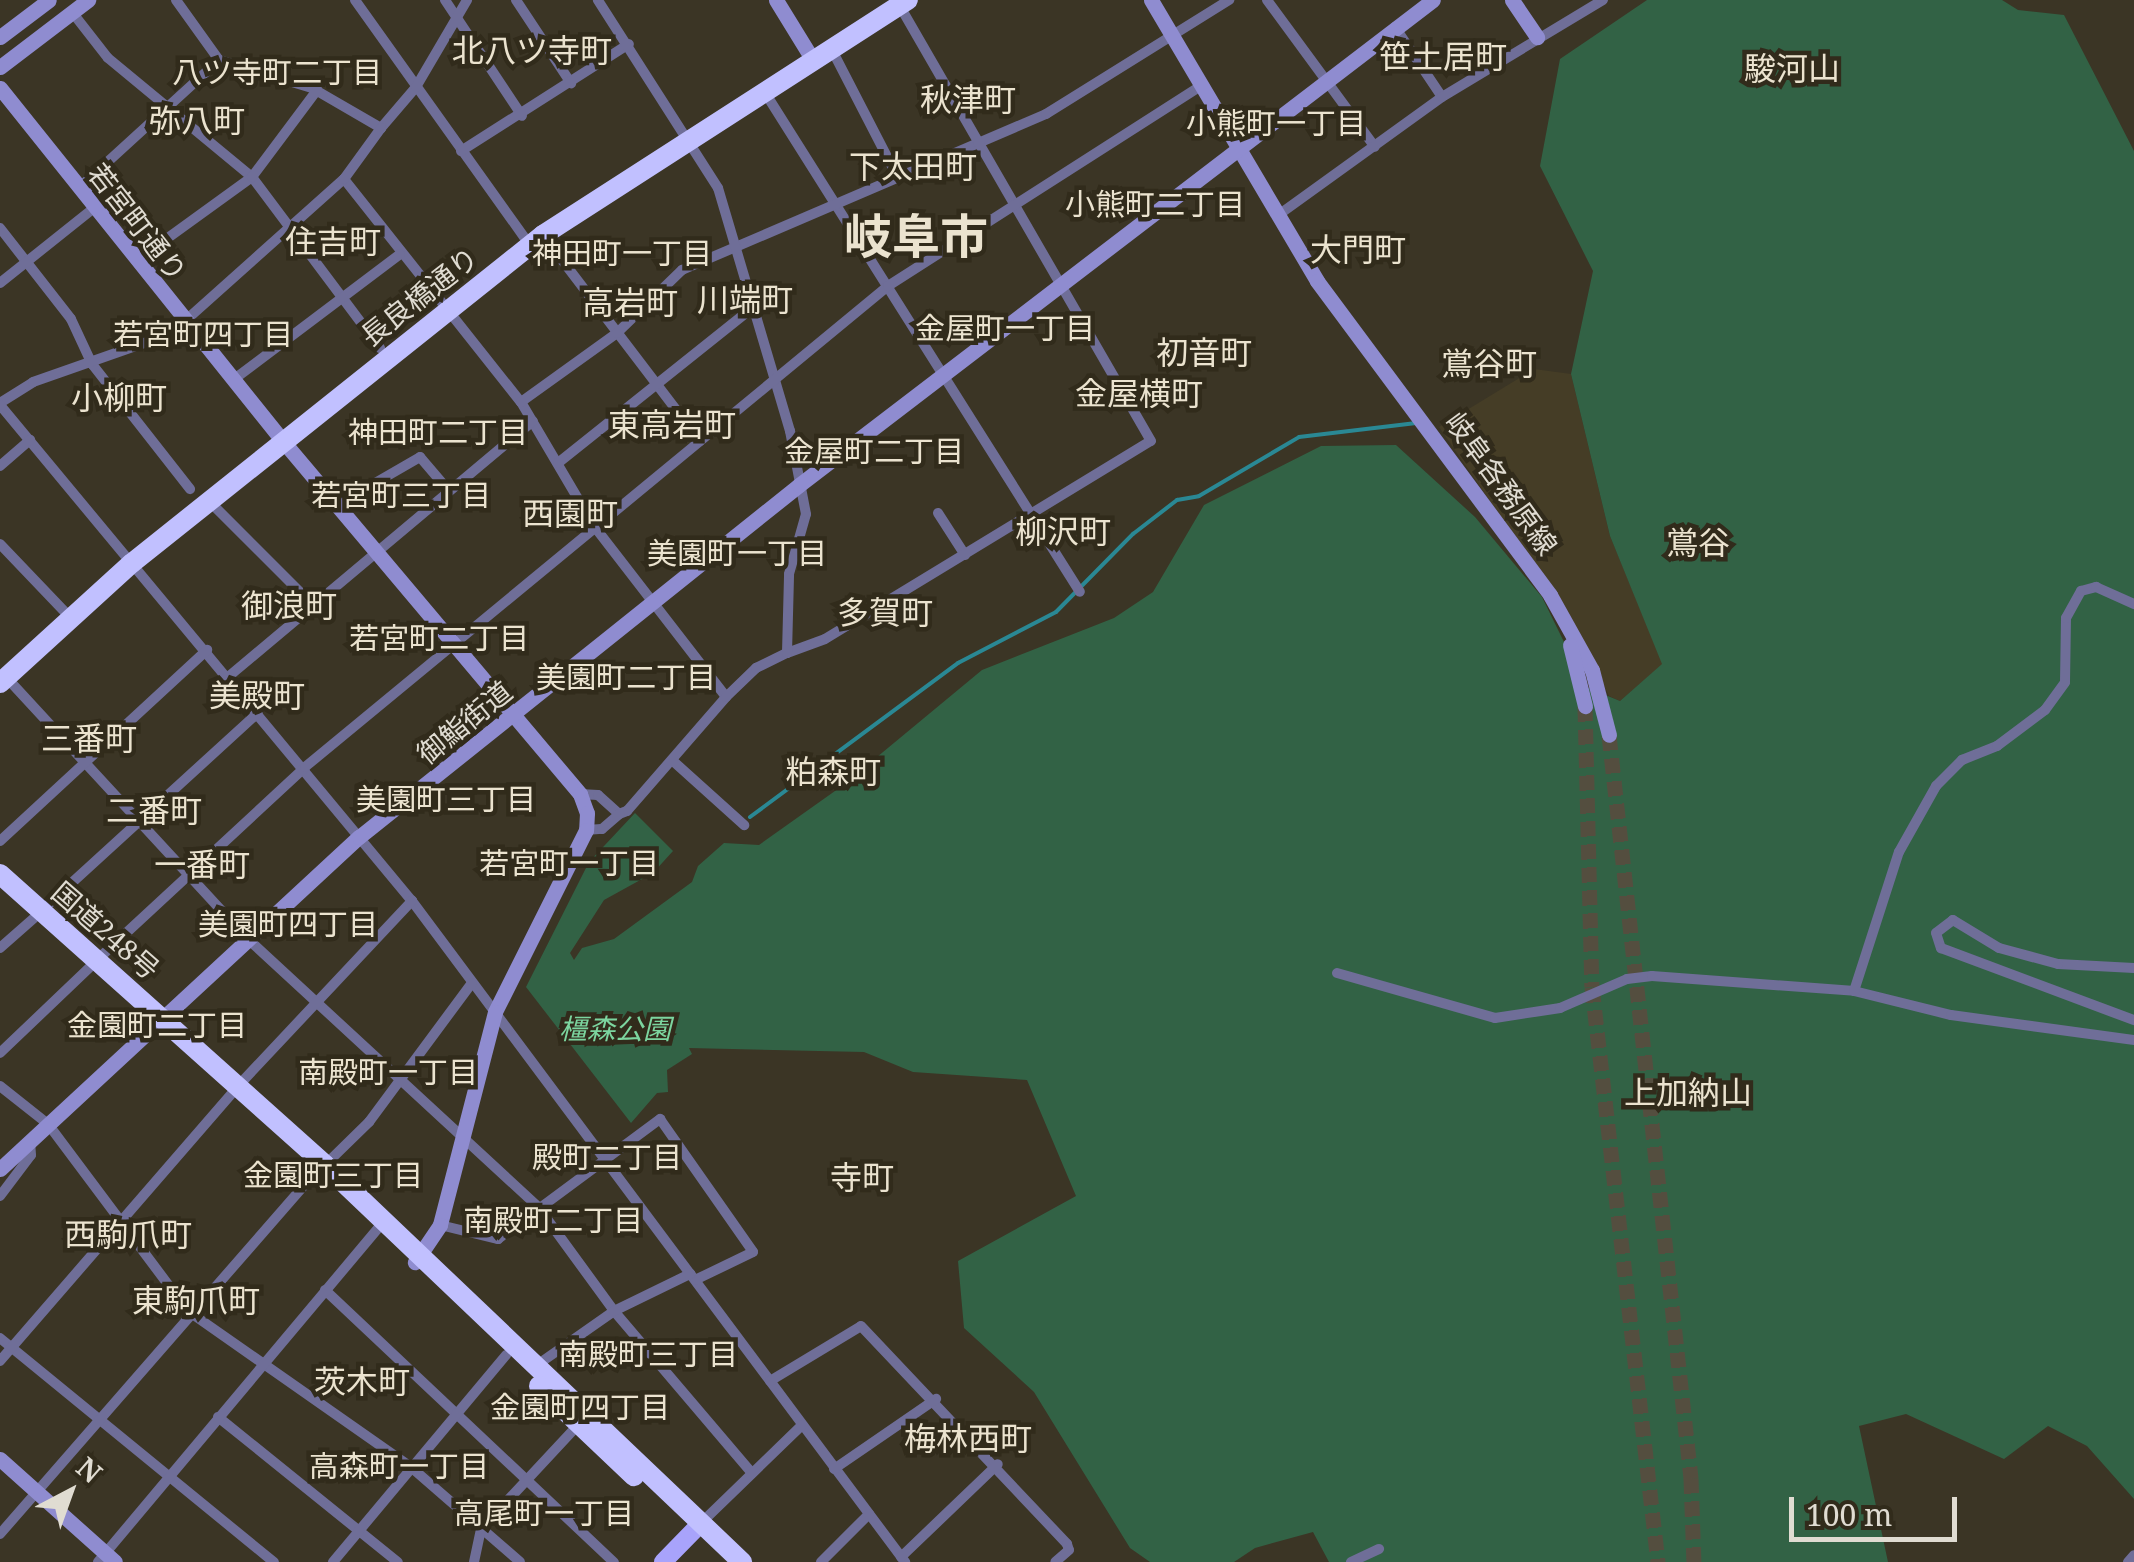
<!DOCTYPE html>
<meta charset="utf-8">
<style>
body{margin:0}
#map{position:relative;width:2134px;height:1562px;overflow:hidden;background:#3b3525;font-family:"Noto Serif","Noto Sans JP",serif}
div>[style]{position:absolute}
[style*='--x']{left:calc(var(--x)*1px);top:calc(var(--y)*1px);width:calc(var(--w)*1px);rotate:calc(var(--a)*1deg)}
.built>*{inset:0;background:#453d26}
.green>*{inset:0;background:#326245}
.stream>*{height:4px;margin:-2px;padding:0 2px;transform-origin:2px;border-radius:2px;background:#2a8894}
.secondary-tunnel>*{height:15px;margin-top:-7.5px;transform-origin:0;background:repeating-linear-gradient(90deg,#544e3f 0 15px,transparent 0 23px)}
.street>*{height:10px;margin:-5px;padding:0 5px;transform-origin:5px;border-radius:5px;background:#6f6e98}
.secondary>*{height:15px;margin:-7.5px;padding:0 7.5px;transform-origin:7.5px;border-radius:7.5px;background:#8f8cd0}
.primary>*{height:18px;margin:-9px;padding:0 9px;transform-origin:9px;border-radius:9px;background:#a8a3fb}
.highway>*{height:20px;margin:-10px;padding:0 10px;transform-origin:10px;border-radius:10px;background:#c1c0ff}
span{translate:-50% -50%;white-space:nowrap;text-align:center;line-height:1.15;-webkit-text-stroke:9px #312b1b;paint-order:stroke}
.street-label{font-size:28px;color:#e0dcd2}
.park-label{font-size:28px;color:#7cd59f;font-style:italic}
.neighbourhood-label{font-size:30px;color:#ebe3cf}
.quarter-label{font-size:32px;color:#ebe3cf}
.town-label{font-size:48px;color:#ebe3cf;font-weight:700}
.north{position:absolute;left:20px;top:1442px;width:100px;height:100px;-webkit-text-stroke:8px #312b1b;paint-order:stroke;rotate:41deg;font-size:28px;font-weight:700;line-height:40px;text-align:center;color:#e0dcd2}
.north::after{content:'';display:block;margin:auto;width:35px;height:45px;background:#e0dcd2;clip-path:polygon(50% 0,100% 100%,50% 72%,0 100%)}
.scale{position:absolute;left:1789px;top:1497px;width:168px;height:45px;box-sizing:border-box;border:5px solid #e0dcd2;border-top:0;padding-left:12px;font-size:30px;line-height:35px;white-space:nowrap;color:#e0dcd2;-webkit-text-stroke:8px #312b1b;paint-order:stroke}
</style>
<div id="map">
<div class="built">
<i style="clip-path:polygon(1534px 369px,1571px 374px,1610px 536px,1663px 664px,1620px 701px,1609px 696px,1572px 620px,1439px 427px)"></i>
</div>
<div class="green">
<i style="clip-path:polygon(1647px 0,2002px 0,2018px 10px,2064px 15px,2134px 151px,2134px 1499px,2087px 1446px,2048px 1426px,2004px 1459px,1906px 1414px,1859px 1426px,1888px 1562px,1329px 1562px,1313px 1532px,1255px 1548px,1234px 1562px,1150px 1562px,1130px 1548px,1034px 1392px,964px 1328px,958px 1261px,1076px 1196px,1027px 1080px,913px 1072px,864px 1052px,689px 1048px,692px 1054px,667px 1070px,668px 1092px,657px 1093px,631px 1123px,526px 987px,589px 862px,635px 813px,673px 851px,653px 873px,604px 900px,570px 953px,574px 960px,582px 948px,614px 939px,692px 882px,698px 866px,724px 843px,759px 845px,842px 786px,982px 670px,1114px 618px,1153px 592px,1204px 505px,1321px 446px,1396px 445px,1475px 517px,1542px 597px,1586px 687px,1620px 701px,1662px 664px,1610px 536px,1571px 374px,1593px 271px,1540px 166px,1560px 59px)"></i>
</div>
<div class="stream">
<i style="--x:750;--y:817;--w:259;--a:-36.5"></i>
<i style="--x:958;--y:663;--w:110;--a:-27.5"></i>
<i style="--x:1056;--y:612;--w:110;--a:-45.4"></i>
<i style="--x:1133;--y:534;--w:56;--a:-37.7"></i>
<i style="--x:1177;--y:500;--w:22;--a:-10"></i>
<i style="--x:1199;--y:496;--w:116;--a:-30.5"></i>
<i style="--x:1299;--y:437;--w:118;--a:-6.8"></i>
</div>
<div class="secondary-tunnel">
<i style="--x:1585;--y:706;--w:281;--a:88.6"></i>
<i style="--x:1592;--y:987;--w:579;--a:83.45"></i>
<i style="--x:1609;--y:735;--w:748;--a:83.7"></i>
<i style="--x:1691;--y:1478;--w:84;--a:88"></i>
</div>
<div class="street">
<i style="--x:176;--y:0;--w:74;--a:54.4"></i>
<i style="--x:355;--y:0;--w:292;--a:54.5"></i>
<i style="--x:445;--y:0;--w:139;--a:56.4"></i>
<i style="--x:516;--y:0;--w:100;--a:56.5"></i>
<i style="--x:1267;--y:0;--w:182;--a:53.7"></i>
<i style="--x:72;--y:12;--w:58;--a:52"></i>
<i style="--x:108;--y:58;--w:187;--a:39.6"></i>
<i style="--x:252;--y:177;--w:214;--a:53.2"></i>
<i style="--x:1395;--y:27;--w:84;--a:56.1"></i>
<i style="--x:832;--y:50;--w:144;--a:62.7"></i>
<i style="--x:764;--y:91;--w:592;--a:57.76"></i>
<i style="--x:461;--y:151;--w:199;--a:-32.5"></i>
<i style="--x:344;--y:179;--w:285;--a:51.6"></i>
<i style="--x:521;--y:402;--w:144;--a:59.5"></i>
<i style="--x:594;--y:526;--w:216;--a:52.3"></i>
<i style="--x:79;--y:188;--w:190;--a:-42.4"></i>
<i style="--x:219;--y:60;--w:97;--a:16.8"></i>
<i style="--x:312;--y:88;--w:80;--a:30.1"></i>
<i style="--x:381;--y:128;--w:54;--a:-49.5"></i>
<i style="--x:416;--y:87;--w:101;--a:-59.6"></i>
<i style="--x:1277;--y:216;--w:203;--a:-35.8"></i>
<i style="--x:1442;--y:97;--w:188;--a:-31.1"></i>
<i style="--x:0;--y:228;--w:115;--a:52"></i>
<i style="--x:71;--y:319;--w:50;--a:65"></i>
<i style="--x:92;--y:364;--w:159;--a:51.9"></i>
<i style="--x:543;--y:235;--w:259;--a:52.7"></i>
<i style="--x:136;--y:261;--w:143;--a:-35.9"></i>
<i style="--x:252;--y:177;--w:109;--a:-53.2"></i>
<i style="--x:0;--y:283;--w:120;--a:-38.6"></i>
<i style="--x:233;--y:380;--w:209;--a:-37"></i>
<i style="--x:521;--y:402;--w:118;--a:-35.7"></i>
<i style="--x:617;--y:333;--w:91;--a:-44.1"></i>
<i style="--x:682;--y:270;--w:396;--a:-23.2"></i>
<i style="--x:1046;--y:114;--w:216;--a:-31.9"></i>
<i style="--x:0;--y:403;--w:39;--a:-32"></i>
<i style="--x:33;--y:382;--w:139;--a:-19.3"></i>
<i style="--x:164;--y:336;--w:26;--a:-36"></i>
<i style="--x:185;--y:321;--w:213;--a:-41.8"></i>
<i style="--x:344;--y:179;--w:63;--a:-54"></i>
<i style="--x:0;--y:405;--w:645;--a:50.29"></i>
<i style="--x:412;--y:901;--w:825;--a:53.28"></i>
<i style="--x:558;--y:463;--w:252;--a:-38.6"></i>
<i style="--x:0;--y:466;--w:40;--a:-41"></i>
<i style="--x:209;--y:501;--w:146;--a:45"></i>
<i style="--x:337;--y:505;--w:96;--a:-30"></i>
<i style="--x:420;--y:457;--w:45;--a:49.5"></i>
<i style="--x:938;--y:513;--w:50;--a:57.3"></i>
<i style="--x:0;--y:544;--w:93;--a:46.3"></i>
<i style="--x:787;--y:653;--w:40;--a:-20.2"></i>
<i style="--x:825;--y:639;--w:381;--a:-31.3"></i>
<i style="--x:1151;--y:441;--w:506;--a:-120.01"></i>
<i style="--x:6;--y:677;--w:358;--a:47.3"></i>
<i style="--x:249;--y:940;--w:395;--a:42.7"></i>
<i style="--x:539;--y:1208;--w:127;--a:53.9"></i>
<i style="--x:614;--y:1311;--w:213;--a:49.6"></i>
<i style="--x:228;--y:677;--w:398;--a:-40"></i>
<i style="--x:673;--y:761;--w:96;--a:42"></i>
<i style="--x:580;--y:794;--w:18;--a:3"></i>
<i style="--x:598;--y:795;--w:28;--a:42"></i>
<i style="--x:619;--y:814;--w:9;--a:-21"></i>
<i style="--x:627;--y:811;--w:151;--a:-49"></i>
<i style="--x:726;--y:697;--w:42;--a:-44"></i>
<i style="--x:756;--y:668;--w:34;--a:-26"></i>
<i style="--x:787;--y:653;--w:79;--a:-88.5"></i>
<i style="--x:789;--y:574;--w:62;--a:-74.2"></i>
<i style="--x:806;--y:514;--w:85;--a:-100.9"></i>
<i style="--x:790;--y:431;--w:253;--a:-106.5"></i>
<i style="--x:718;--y:188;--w:223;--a:-122.6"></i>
<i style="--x:586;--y:830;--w:16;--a:-4"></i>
<i style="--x:602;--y:829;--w:23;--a:-41"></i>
<i style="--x:0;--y:841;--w:282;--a:-42.7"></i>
<i style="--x:42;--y:910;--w:292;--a:-42.4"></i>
<i style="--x:0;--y:948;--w:45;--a:-41.4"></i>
<i style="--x:98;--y:959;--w:282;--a:-42.8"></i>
<i style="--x:305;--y:767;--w:756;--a:-39.52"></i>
<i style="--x:888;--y:286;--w:373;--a:-32.6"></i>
<i style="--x:2134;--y:968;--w:76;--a:-177"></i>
<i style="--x:2058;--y:964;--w:61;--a:-164.8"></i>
<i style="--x:1999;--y:948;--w:54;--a:-148.7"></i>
<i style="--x:1953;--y:920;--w:21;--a:143"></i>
<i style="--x:1936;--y:933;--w:16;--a:72"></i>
<i style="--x:1941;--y:948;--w:206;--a:20.5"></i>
<i style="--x:1337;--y:973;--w:164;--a:15.9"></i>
<i style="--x:1495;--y:1018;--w:66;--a:-8.7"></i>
<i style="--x:1560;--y:1008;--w:73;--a:-23.4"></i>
<i style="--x:1627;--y:979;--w:25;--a:-7"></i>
<i style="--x:1652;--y:976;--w:203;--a:4.2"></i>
<i style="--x:1854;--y:991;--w:100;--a:13.9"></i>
<i style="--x:1951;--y:1015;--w:185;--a:7.8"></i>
<i style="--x:1854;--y:991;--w:146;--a:-72.1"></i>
<i style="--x:1899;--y:852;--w:76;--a:-60.7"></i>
<i style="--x:1936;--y:786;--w:37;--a:-45"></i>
<i style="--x:1962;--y:760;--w:38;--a:-22"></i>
<i style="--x:1997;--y:746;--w:60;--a:-36.9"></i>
<i style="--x:2045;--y:710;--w:34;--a:-54"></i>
<i style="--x:2065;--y:682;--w:64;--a:-89.1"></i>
<i style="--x:2066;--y:618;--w:31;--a:-61"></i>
<i style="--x:2081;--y:591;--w:16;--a:-15"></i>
<i style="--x:2096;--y:587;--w:42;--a:24.1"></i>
<i style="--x:0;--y:1053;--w:124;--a:-43.7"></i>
<i style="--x:239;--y:1085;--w:253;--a:-46.8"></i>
<i style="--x:0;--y:1086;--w:61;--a:38.4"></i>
<i style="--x:48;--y:1124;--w:234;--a:53.2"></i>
<i style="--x:188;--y:1311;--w:274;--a:35"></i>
<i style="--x:412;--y:1468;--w:143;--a:41"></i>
<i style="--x:325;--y:1165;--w:62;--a:-44.3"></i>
<i style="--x:369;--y:1122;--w:173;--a:-53.5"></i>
<i style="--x:0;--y:1196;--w:51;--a:-52.9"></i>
<i style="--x:31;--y:1155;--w:13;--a:-94"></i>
<i style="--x:440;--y:1225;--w:60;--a:13.6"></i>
<i style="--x:498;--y:1239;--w:202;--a:-36.5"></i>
<i style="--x:660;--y:1119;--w:162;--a:55"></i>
<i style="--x:753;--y:1252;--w:64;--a:154.2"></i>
<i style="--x:325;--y:1290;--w:397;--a:43.3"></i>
<i style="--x:0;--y:1338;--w:354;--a:39.3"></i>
<i style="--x:0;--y:1361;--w:354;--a:-49.1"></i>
<i style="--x:537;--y:1365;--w:94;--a:-35"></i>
<i style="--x:614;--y:1311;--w:85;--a:-26"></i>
<i style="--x:770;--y:1381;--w:106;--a:-31.1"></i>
<i style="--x:861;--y:1326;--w:300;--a:46.6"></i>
<i style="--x:1067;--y:1544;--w:6;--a:72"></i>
<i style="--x:1069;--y:1550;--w:18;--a:139"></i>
<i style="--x:218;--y:1417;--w:231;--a:38.9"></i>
<i style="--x:834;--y:1469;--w:124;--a:-34.5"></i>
<i style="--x:701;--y:1523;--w:141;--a:-44.1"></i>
<i style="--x:0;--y:1534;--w:484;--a:-48.9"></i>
<i style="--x:901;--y:1557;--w:134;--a:-43.8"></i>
<i style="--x:98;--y:1562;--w:436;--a:-50"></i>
<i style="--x:333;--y:1562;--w:270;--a:-50.1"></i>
<i style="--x:474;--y:1562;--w:34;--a:-78"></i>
<i style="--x:481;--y:1529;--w:142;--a:-47"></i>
<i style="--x:821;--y:1562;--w:68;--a:-45"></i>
<i style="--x:1351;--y:1562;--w:31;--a:-25"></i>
<i style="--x:2128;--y:1562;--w:9;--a:-49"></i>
</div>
<div class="secondary">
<i style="--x:776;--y:0;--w:61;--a:58.4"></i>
<i style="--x:1151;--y:0;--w:326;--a:59.4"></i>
<i style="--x:1317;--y:281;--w:391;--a:53.4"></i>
<i style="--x:1550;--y:595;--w:86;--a:60.8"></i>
<i style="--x:1592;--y:670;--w:67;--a:75.3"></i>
<i style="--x:1512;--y:0;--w:45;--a:56"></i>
<i style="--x:0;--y:37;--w:61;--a:-37.1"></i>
<i style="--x:0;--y:67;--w:111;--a:-37.3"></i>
<i style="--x:0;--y:88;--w:451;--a:51.3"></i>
<i style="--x:282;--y:440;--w:463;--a:49.9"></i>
<i style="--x:580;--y:794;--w:20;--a:70"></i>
<i style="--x:587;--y:813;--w:17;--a:93"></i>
<i style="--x:586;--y:830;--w:203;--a:116.6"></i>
<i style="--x:495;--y:1012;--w:220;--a:104.5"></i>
<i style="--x:440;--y:1225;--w:45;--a:124"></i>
<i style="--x:1570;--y:645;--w:63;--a:76.2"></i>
<i style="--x:0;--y:1169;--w:489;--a:-42.8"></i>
<i style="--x:359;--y:837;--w:563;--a:-38.66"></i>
<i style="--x:799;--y:485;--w:798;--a:-37.42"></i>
<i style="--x:0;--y:1459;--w:154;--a:41.8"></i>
</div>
<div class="primary">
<i style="--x:663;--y:1562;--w:54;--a:-45.7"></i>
</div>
<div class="highway">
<i style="--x:0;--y:683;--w:178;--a:-42.3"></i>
<i style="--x:132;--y:563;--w:526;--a:-38.59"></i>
<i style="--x:543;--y:235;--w:434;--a:-32.8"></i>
<i style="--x:0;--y:874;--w:436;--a:41.8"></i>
<i style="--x:325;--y:1165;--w:576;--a:43.59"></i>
<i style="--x:539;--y:1386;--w:131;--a:43.5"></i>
</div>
<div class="street-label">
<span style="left:138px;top:222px;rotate:52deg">若宮町通り</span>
<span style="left:419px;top:296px;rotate:-38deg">長良橋通り</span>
<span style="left:1502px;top:483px;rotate:54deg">岐阜各務原線</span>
<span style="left:464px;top:722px;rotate:-39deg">御鮨街道</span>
<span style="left:106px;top:930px;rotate:41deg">国道248号</span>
</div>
<div class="park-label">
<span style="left:615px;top:1028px">橿森公園</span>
</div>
<div class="neighbourhood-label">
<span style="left:277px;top:72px">八ツ寺町二丁目</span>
<span style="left:1276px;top:123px">小熊町一丁目</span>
<span style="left:1155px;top:204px">小熊町二丁目</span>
<span style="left:622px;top:253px">神田町一丁目</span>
<span style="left:1005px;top:328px">金屋町一丁目</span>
<span style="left:203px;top:334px">若宮町四丁目</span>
<span style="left:438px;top:432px">神田町二丁目</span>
<span style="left:874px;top:451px">金屋町二丁目</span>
<span style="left:401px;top:495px">若宮町三丁目</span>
<span style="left:737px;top:553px">美園町一丁目</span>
<span style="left:439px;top:638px">若宮町二丁目</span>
<span style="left:626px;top:677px">美園町二丁目</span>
<span style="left:446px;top:799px">美園町三丁目</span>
<span style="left:569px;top:863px">若宮町一丁目</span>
<span style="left:288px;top:924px">美園町四丁目</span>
<span style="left:157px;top:1025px">金園町二丁目</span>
<span style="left:388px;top:1072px">南殿町一丁目</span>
<span style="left:607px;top:1157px">殿町二丁目</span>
<span style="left:333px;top:1175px">金園町三丁目</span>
<span style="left:553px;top:1220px">南殿町二丁目</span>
<span style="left:648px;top:1354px">南殿町三丁目</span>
<span style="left:580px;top:1407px">金園町四丁目</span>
<span style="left:399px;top:1466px">高森町一丁目</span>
<span style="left:544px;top:1513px">高尾町一丁目</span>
</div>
<div class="quarter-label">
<span style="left:532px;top:50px">北八ツ寺町</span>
<span style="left:1443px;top:56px">笹土居町</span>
<span style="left:1792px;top:68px">駿河山</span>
<span style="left:968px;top:99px">秋津町</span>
<span style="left:197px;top:120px">弥八町</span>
<span style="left:913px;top:166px">下太田町</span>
<span style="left:333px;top:241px">住吉町</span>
<span style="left:1358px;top:249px">大門町</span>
<span style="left:745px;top:299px">川端町</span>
<span style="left:630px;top:302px">高岩町</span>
<span style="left:1204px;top:352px">初音町</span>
<span style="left:1489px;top:363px">鴬谷町</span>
<span style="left:1139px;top:393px">金屋横町</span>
<span style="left:119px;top:397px">小柳町</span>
<span style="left:672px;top:424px">東高岩町</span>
<span style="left:570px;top:513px">西園町</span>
<span style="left:1063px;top:531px">柳沢町</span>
<span style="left:1698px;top:542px">鴬谷</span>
<span style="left:289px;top:605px">御浪町</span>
<span style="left:885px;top:612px">多賀町</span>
<span style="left:257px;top:695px">美殿町</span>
<span style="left:89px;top:738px">三番町</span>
<span style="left:833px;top:771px">粕森町</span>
<span style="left:154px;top:810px">二番町</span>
<span style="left:202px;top:864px">一番町</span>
<span style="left:1688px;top:1092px">上加納山</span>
<span style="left:862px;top:1177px">寺町</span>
<span style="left:128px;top:1234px">西駒爪町</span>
<span style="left:196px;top:1300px">東駒爪町</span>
<span style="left:362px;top:1381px">茨木町</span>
<span style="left:968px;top:1438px">梅林西町</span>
</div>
<div class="town-label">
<span style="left:916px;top:236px">岐阜市</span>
</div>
<div class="north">N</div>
<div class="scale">100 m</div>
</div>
